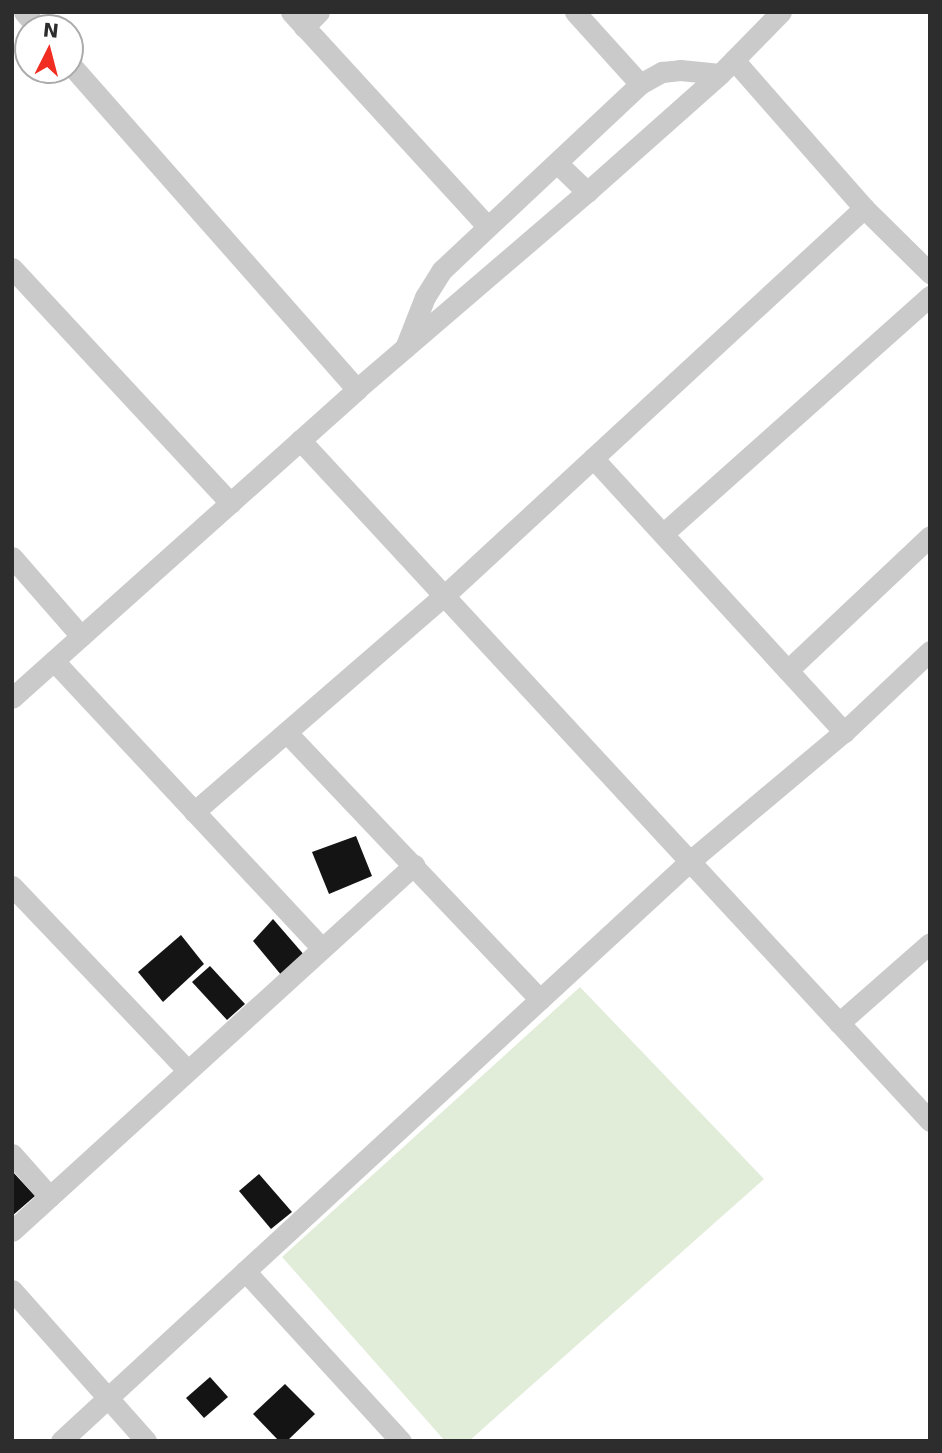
<!DOCTYPE html>
<style>
body{margin:0}
#map{position:relative;width:942px;height:1453px;overflow:hidden;background:#fff;font-family:"DejaVu Sans",sans-serif}
div>[style]{position:absolute}
[style*='--x']{left:calc(var(--x)*1px);top:calc(var(--y)*1px);width:calc(var(--w)*1px);rotate:calc(var(--a)*1deg)}
.green>*{inset:0;background:#e1ecd9}
.building>*{inset:0;background:#141414}
.minor>*{height:21px;margin:-10.5px;padding:0 10.5px;transform-origin:10.5px;border-radius:10.5px;background:#cacaca}
span{translate:-50% -50%;white-space:nowrap;text-align:center;line-height:1.15;-webkit-text-stroke:7px #fff;paint-order:stroke}
.frame{position:absolute;inset:0;border:14px solid #2d2d2d;pointer-events:none}
.north{position:absolute;left:14px;top:14px;width:70px;height:70px;box-sizing:border-box;background:#fff;border:2px solid #ababab;border-radius:50%;rotate:6deg;font-size:19px;font-weight:700;line-height:28px;text-align:center;color:#2d2d2d}
.north::after{content:'';display:block;margin:auto;width:24px;height:32px;background:#f12c21;clip-path:polygon(50% 0,100% 100%,50% 72%,0 100%)}
</style>
<div id="map">
<div class="green">
<i style="clip-path:polygon(580px 987px,764px 1179px,469px 1441px,445px 1441px,282px 1257px)"></i>
</div>
<div class="building">
<i style="clip-path:polygon(356px 836px,372px 876px,329px 894px,312px 852px)"></i>
<i style="clip-path:polygon(273px 919px,305px 956px,282px 976px,253px 941px)"></i>
<i style="clip-path:polygon(181px 935px,204px 964px,163px 1002px,138px 972px)"></i>
<i style="clip-path:polygon(210px 966px,245px 1004px,227px 1020px,192px 982px)"></i>
<i style="clip-path:polygon(12px 1171px,35px 1196px,12px 1216px)"></i>
<i style="clip-path:polygon(259px 1174px,292px 1212px,271px 1229px,239px 1191px)"></i>
<i style="clip-path:polygon(210px 1377px,228px 1397px,204px 1418px,186px 1398px)"></i>
<i style="clip-path:polygon(285px 1384px,315px 1414px,287px 1441px,279px 1441px,253px 1414px)"></i>
</div>
<div class="minor">
<i style="--x:24;--y:12;--w:21;--a:49"></i>
<i style="--x:291;--y:12;--w:290;--a:47.5"></i>
<i style="--x:575;--y:12;--w:97;--a:47.9"></i>
<i style="--x:304;--y:27;--w:21;--a:-45"></i>
<i style="--x:734;--y:60;--w:197;--a:48.7"></i>
<i style="--x:864;--y:208;--w:93;--a:44.6"></i>
<i style="--x:70;--y:64;--w:434;--a:48.6"></i>
<i style="--x:557;--y:163;--w:42;--a:44"></i>
<i style="--x:12;--y:268;--w:321;--a:47.1"></i>
<i style="--x:405;--y:348;--w:55;--a:-68.6"></i>
<i style="--x:425;--y:297;--w:32;--a:-58"></i>
<i style="--x:442;--y:270;--w:272;--a:-43.2"></i>
<i style="--x:640;--y:84;--w:25;--a:-29"></i>
<i style="--x:662;--y:72;--w:18;--a:-6"></i>
<i style="--x:680;--y:70;--w:40;--a:5.7"></i>
<i style="--x:300;--y:440;--w:928;--a:47.23"></i>
<i style="--x:593;--y:458;--w:372;--a:47.5"></i>
<i style="--x:665;--y:532;--w:355;--a:-41.7"></i>
<i style="--x:12;--y:557;--w:105;--a:48.9"></i>
<i style="--x:54;--y:661;--w:393;--a:47"></i>
<i style="--x:788;--y:670;--w:195;--a:-43.3"></i>
<i style="--x:12;--y:698;--w:463;--a:-41.8"></i>
<i style="--x:357;--y:389;--w:303;--a:-40.6"></i>
<i style="--x:587;--y:192;--w:178;--a:-41.6"></i>
<i style="--x:720;--y:74;--w:87;--a:-45.5"></i>
<i style="--x:288;--y:734;--w:366;--a:46.5"></i>
<i style="--x:194;--y:812;--w:333;--a:-40.9"></i>
<i style="--x:446;--y:594;--w:569;--a:-42.72"></i>
<i style="--x:12;--y:886;--w:255;--a:46.4"></i>
<i style="--x:839;--y:1023;--w:121;--a:-41.3"></i>
<i style="--x:12;--y:1154;--w:57;--a:48.5"></i>
<i style="--x:12;--y:1231;--w:544;--a:-42.32"></i>
<i style="--x:245;--y:1271;--w:231;--a:47.5"></i>
<i style="--x:12;--y:1290;--w:202;--a:48.4"></i>
<i style="--x:61;--y:1441;--w:856;--a:-42.68"></i>
<i style="--x:690;--y:861;--w:201;--a:-40"></i>
<i style="--x:844;--y:732;--w:118;--a:-43.3"></i>
</div>
<div class="frame"></div>
<div class="north">N</div>
</div>
